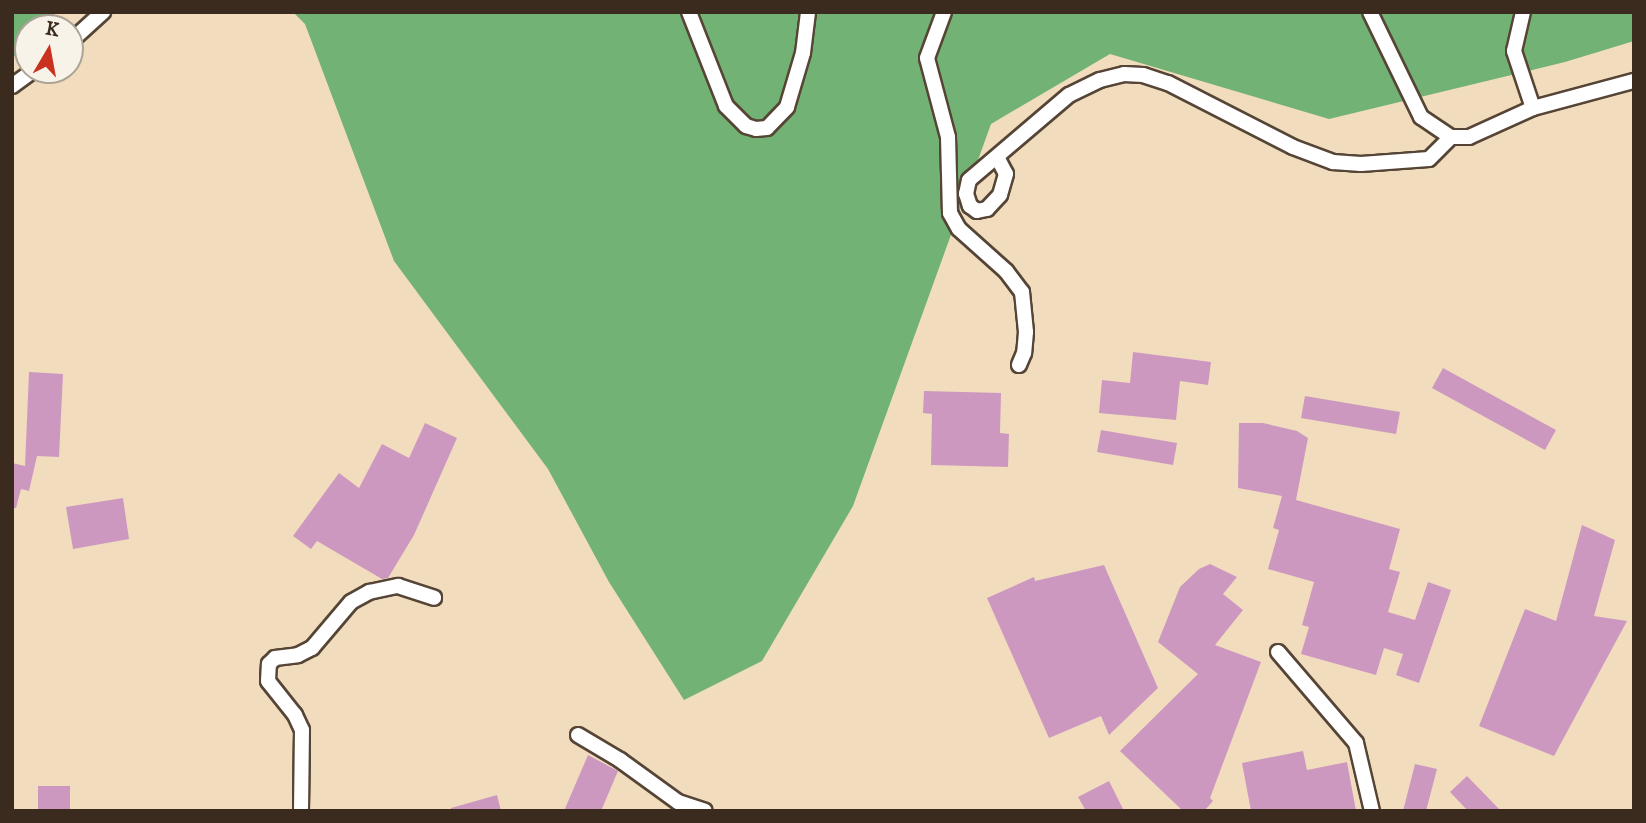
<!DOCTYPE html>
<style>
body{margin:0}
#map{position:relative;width:1646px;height:823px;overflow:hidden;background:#f1ddbd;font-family:"IM FELL DW Pica",serif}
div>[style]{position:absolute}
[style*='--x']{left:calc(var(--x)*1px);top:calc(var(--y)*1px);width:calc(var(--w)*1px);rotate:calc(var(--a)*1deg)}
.forest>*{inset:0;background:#72b274}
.building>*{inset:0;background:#cd98c0}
.roads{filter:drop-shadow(2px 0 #564536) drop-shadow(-2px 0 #564536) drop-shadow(0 2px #564536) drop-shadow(0 -2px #564536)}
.street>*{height:14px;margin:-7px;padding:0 7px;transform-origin:7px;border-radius:7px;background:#fff}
span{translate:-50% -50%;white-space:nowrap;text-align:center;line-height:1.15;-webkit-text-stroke:7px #f7f3e8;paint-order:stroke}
.frame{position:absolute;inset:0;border:14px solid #3b2a1e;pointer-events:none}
.north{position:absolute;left:14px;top:14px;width:70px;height:70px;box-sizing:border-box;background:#f7f3e8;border:2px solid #aca397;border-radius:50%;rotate:10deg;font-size:19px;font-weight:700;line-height:28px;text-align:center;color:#3b2a1e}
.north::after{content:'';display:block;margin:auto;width:24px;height:32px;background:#c8321e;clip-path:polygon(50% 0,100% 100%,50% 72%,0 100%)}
</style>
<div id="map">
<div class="forest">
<i style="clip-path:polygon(12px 12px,56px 12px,44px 28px,28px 28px,28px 45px,12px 58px)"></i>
<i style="clip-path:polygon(293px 12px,1634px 12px,1634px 41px,1565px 62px,1329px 119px,1110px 54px,991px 124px,853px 506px,762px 661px,684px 700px,609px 582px,548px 469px,394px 261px,305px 24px)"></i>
</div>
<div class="building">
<i style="clip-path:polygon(1133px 352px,1211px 362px,1208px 385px,1180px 381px,1176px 420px,1099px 413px,1102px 380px,1130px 383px)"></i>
<i style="clip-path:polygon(1443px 368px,1556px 430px,1545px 450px,1432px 388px)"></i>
<i style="clip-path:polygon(29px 372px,63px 374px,59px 457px,37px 456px,29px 491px,21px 489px,16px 508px,12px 508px,12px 463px,25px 466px)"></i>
<i style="clip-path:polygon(924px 391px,1001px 393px,1000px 433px,1009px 434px,1008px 467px,931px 465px,932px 414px,923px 413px)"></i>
<i style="clip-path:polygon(1305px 396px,1400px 412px,1396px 434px,1301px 418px)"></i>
<i style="clip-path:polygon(425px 423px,457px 438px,414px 535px,388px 578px,382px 579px,317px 541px,311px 549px,293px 536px,339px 473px,359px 488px,382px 444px,409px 458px)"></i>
<i style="clip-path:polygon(1239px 423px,1263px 423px,1297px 431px,1308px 438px,1296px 500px,1400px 529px,1389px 569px,1400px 572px,1388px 612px,1415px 620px,1428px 582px,1451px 590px,1419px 683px,1396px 675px,1403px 654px,1384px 648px,1376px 675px,1301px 654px,1309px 627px,1302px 625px,1314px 582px,1268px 569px,1279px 530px,1273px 528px,1282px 496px,1238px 488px)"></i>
<i style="clip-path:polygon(1101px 430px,1177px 443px,1173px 465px,1097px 452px)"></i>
<i style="clip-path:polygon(123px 498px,129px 539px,73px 549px,66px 507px)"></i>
<i style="clip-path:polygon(1582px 525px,1615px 540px,1594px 616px,1627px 621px,1554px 756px,1479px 726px,1525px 609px,1556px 621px)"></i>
<i style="clip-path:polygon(1210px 564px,1237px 577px,1223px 594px,1243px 610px,1215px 645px,1261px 662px,1210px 798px,1213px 801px,1204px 811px,1183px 811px,1120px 751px,1198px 674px,1158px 642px,1180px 587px,1199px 569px)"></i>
<i style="clip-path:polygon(1104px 565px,1158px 688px,1109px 735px,1101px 716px,1049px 738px,987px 598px,1034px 577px,1035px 581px)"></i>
<i style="clip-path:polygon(1303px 751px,1307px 770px,1347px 762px,1356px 811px,1251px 811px,1242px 763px)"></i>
<i style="clip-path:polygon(588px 755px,618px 771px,601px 811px,564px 811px)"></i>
<i style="clip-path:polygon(1415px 764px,1437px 769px,1426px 811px,1403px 811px)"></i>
<i style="clip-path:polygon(1467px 776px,1501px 811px,1468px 811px,1450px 792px)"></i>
<i style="clip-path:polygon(1109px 781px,1124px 811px,1086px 811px,1078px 797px)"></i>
<i style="clip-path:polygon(38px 786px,70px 786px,70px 811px,38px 811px)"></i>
<i style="clip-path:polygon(497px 795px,501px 811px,451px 811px,451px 808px)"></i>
</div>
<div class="roads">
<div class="street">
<i style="--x:689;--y:12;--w:101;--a:68.5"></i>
<i style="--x:726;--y:106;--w:28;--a:45"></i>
<i style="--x:746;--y:126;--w:10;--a:17"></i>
<i style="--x:756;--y:129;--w:11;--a:-5"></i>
<i style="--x:767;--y:128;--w:29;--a:-46"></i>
<i style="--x:787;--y:107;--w:56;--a:-73.5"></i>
<i style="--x:803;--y:53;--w:41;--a:-83"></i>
<i style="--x:944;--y:12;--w:49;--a:110.3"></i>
<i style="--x:927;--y:58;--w:82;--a:75.1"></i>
<i style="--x:948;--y:137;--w:76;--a:88.5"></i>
<i style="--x:950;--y:213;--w:18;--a:61"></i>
<i style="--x:959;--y:229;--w:63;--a:41.8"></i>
<i style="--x:1006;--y:271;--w:26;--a:53"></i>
<i style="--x:1022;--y:292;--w:40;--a:84.3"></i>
<i style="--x:1026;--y:332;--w:21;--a:95"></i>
<i style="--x:1024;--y:353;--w:13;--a:113"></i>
<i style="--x:1370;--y:12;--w:117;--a:64.1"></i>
<i style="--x:1421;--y:117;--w:36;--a:34"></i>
<i style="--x:1523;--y:12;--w:40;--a:103"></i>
<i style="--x:1514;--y:51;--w:60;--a:71.6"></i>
<i style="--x:70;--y:42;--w:45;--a:-42.3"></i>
<i style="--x:12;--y:86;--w:27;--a:-36"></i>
<i style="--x:997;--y:157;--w:19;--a:62"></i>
<i style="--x:1006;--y:174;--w:22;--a:106"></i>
<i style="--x:1000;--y:195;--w:19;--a:133"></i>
<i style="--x:987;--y:209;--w:10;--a:169"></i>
<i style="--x:977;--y:211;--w:9;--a:-144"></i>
<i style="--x:970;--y:206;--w:13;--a:-108"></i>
<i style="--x:966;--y:194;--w:14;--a:-78"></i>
<i style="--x:969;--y:180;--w:131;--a:-40.4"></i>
<i style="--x:1069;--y:95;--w:34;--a:-26"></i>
<i style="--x:1100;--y:80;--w:25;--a:-14"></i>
<i style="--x:1124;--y:74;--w:19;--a:3"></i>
<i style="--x:1143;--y:75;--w:26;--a:18"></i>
<i style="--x:1168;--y:83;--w:140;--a:27.1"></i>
<i style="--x:1293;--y:147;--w:43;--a:20.6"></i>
<i style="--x:1333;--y:162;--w:28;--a:4"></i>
<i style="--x:1361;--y:164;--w:68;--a:-4.2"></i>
<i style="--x:1429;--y:159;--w:31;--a:-45"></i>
<i style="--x:1451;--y:137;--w:18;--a:0"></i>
<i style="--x:1469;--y:137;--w:70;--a:-24.4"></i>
<i style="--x:1533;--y:108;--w:105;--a:-15"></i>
<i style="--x:1278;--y:652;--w:120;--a:49.4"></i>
<i style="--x:1356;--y:743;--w:70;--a:76.8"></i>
<i style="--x:578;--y:735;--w:49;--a:30.8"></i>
<i style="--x:620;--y:760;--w:72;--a:35.9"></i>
<i style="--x:678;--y:802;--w:28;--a:18"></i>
<i style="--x:301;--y:811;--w:81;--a:-89.3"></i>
<i style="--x:302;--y:730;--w:17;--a:-115"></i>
<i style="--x:295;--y:715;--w:43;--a:-128.5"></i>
<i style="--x:268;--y:681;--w:17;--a:-87"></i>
<i style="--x:269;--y:664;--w:8;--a:-45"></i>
<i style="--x:275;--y:658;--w:23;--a:-7"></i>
<i style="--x:298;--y:655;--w:16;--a:-27"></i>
<i style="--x:312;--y:648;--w:60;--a:-49.7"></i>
<i style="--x:351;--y:602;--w:21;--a:-29"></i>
<i style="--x:369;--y:592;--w:30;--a:-12"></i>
<i style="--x:398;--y:586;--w:38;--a:18"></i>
</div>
</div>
<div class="frame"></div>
<div class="north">K</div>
</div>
